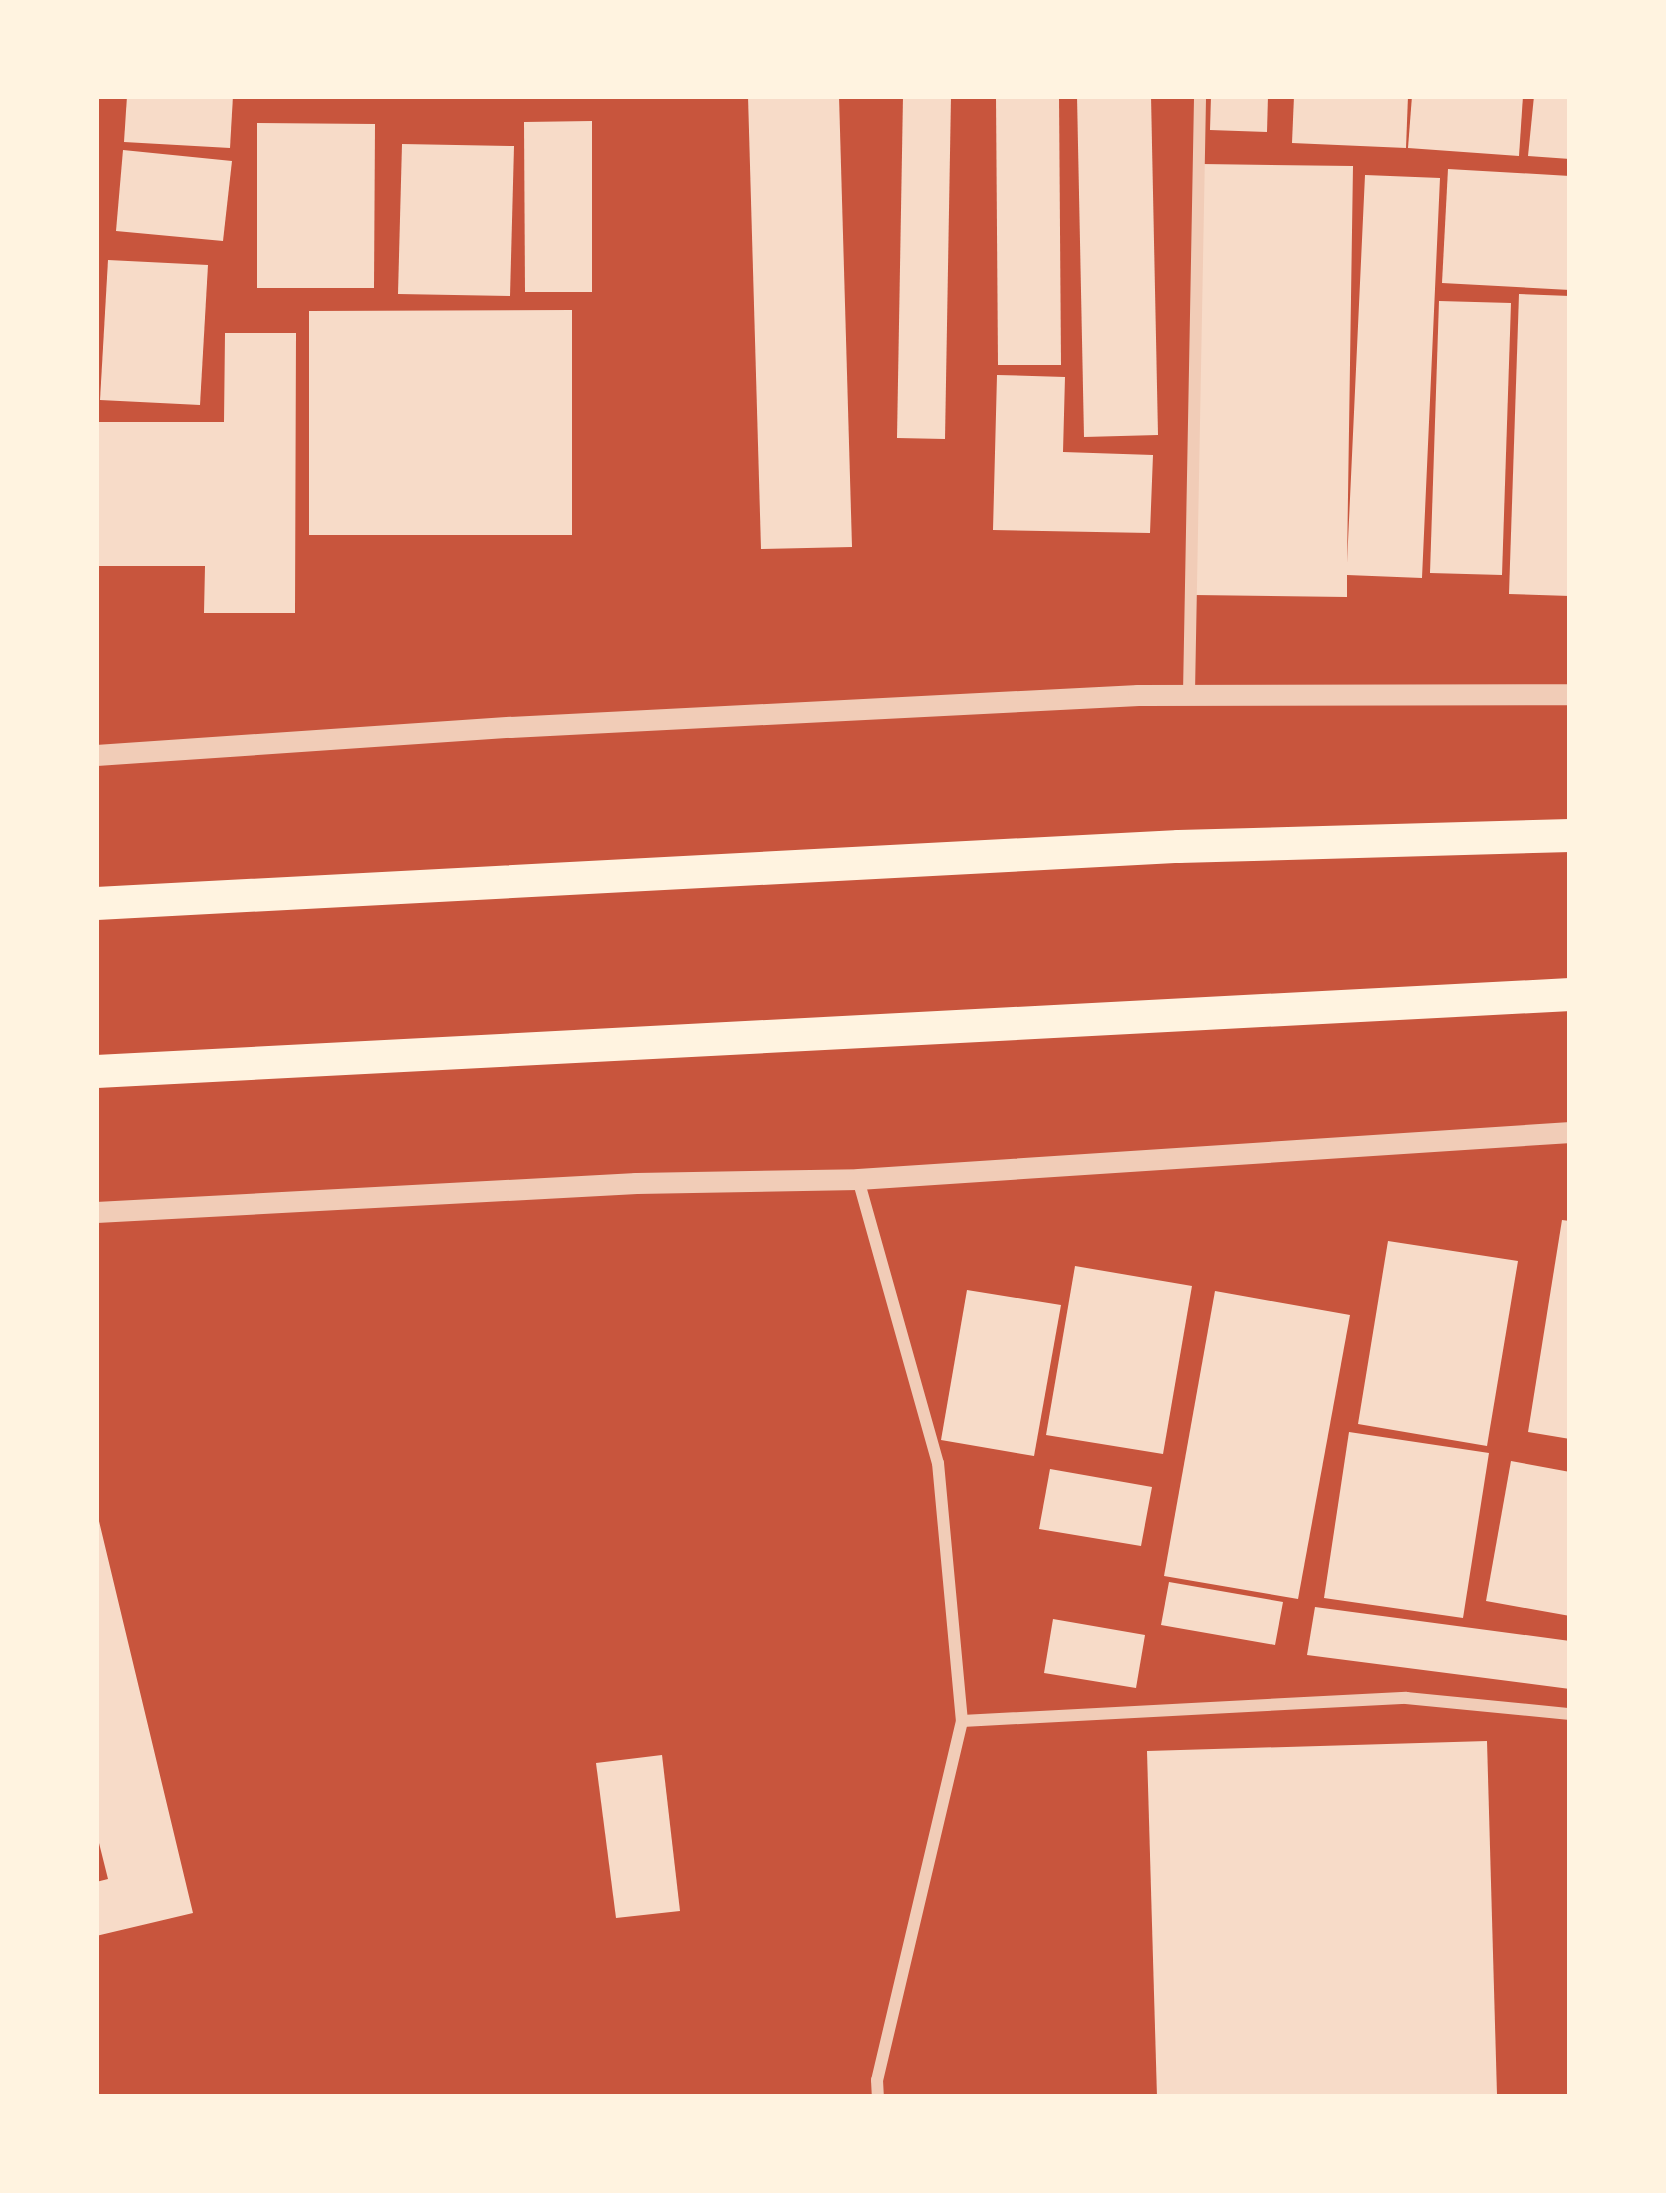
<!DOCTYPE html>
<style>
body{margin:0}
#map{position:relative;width:1666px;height:2193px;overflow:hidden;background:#c8553d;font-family:"Noto Serif",serif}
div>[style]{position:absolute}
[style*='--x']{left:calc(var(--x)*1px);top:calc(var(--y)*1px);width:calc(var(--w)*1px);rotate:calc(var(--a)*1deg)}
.building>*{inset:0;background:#f7dbc8}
.minor>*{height:12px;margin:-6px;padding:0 6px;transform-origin:6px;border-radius:6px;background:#f1ccb7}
.tertiary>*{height:21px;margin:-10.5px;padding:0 10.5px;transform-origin:10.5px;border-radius:10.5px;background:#f1ccb7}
.trunk>*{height:33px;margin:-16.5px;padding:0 16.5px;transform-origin:16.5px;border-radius:16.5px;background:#fff3e0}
span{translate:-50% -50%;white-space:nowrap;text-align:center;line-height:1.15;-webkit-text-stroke:12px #fff3e0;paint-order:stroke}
.frame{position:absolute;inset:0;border:99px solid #fff3e0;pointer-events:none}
</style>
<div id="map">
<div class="building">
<i style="clip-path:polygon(127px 96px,233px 96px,230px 148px,124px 142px)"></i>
<i style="clip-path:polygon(748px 96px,839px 96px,852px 547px,761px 549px)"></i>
<i style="clip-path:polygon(903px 96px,951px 96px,945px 439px,897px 438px)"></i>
<i style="clip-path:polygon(996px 96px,1059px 96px,1061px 365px,998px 365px)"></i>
<i style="clip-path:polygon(1077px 96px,1151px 96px,1158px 435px,1084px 437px)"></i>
<i style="clip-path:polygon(1211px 96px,1268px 96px,1267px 132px,1210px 130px)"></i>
<i style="clip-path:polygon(1294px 96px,1408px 96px,1406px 148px,1292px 143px)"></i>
<i style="clip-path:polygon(1412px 96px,1523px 96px,1519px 156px,1408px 148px)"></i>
<i style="clip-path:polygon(1534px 96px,1570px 96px,1570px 159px,1528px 156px)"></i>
<i style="clip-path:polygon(592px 121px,592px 292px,525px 292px,524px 122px)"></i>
<i style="clip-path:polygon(257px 123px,375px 124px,374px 288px,257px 288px)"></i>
<i style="clip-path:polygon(402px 144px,514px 146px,510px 296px,398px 294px)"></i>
<i style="clip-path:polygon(123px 150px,232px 161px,223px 241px,116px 231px)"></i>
<i style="clip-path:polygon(1202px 164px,1353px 166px,1347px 563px,1365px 175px,1440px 178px,1422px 578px,1347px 575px,1347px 597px,1194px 595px)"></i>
<i style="clip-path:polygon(1448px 169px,1570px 176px,1570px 290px,1442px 283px)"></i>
<i style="clip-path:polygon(108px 260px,208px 265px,200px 405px,100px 400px)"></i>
<i style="clip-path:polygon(1519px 294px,1570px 296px,1570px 596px,1509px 594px)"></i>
<i style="clip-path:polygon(1439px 301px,1511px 303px,1502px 575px,1430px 573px)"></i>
<i style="clip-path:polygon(572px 310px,572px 535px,309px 535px,309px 311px)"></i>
<i style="clip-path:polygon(225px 333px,296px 333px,295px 613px,204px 613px,205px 566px,96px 566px,96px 422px,224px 422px)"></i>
<i style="clip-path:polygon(997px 375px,1065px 377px,1063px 452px,1153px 455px,1150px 533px,993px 530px)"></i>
<i style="clip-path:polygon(1562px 1220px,1570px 1221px,1570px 1439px,1528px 1432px)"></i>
<i style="clip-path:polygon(1388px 1241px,1518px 1261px,1487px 1446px,1358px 1424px)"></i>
<i style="clip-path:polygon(1075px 1266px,1192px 1286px,1163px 1454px,1046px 1435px)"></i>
<i style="clip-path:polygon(967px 1290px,1061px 1305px,1034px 1456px,941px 1440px)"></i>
<i style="clip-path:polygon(1215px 1291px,1350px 1315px,1298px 1599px,1164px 1576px)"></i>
<i style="clip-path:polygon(1349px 1432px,1489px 1453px,1463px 1618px,1324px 1598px)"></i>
<i style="clip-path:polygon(1511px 1461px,1570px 1472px,1570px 1616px,1486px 1601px)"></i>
<i style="clip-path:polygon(1050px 1469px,1152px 1487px,1141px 1546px,1039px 1529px)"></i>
<i style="clip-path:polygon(98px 1517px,193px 1913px,96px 1936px,96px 1882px,108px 1879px,96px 1831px)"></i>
<i style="clip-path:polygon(1169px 1582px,1283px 1602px,1275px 1645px,1161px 1625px)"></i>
<i style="clip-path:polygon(1315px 1607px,1570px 1641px,1570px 1689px,1307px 1655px)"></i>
<i style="clip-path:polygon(1053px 1619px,1145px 1635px,1136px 1688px,1044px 1673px)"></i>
<i style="clip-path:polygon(1487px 1741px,1497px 2095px,1157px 2097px,1147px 1751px)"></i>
<i style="clip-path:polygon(662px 1755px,680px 1911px,616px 1918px,596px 1763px)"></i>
</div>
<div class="minor">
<i style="--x:1189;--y:693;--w:597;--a:-88.94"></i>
<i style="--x:858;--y:1179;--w:295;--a:74.3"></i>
<i style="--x:938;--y:1463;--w:259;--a:84.7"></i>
<i style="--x:962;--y:1721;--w:369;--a:103.3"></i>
<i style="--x:877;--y:2080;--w:17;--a:87"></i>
<i style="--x:962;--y:1721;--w:445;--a:-3"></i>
<i style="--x:1406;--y:1698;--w:165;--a:5.6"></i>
</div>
<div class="tertiary">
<i style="--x:96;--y:755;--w:415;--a:-3.9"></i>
<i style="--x:510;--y:727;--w:629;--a:-2.92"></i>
<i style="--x:1138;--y:695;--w:432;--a:-0.1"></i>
<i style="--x:96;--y:1212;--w:541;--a:-3.07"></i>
<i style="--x:636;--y:1183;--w:222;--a:-1"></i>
<i style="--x:858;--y:1179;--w:714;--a:-3.78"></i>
</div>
<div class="trunk">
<i style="--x:96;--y:903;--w:1084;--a:-3.02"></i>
<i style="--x:1178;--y:846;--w:392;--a:-1.6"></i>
<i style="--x:96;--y:1071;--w:1476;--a:-2.99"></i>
</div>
<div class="frame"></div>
</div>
